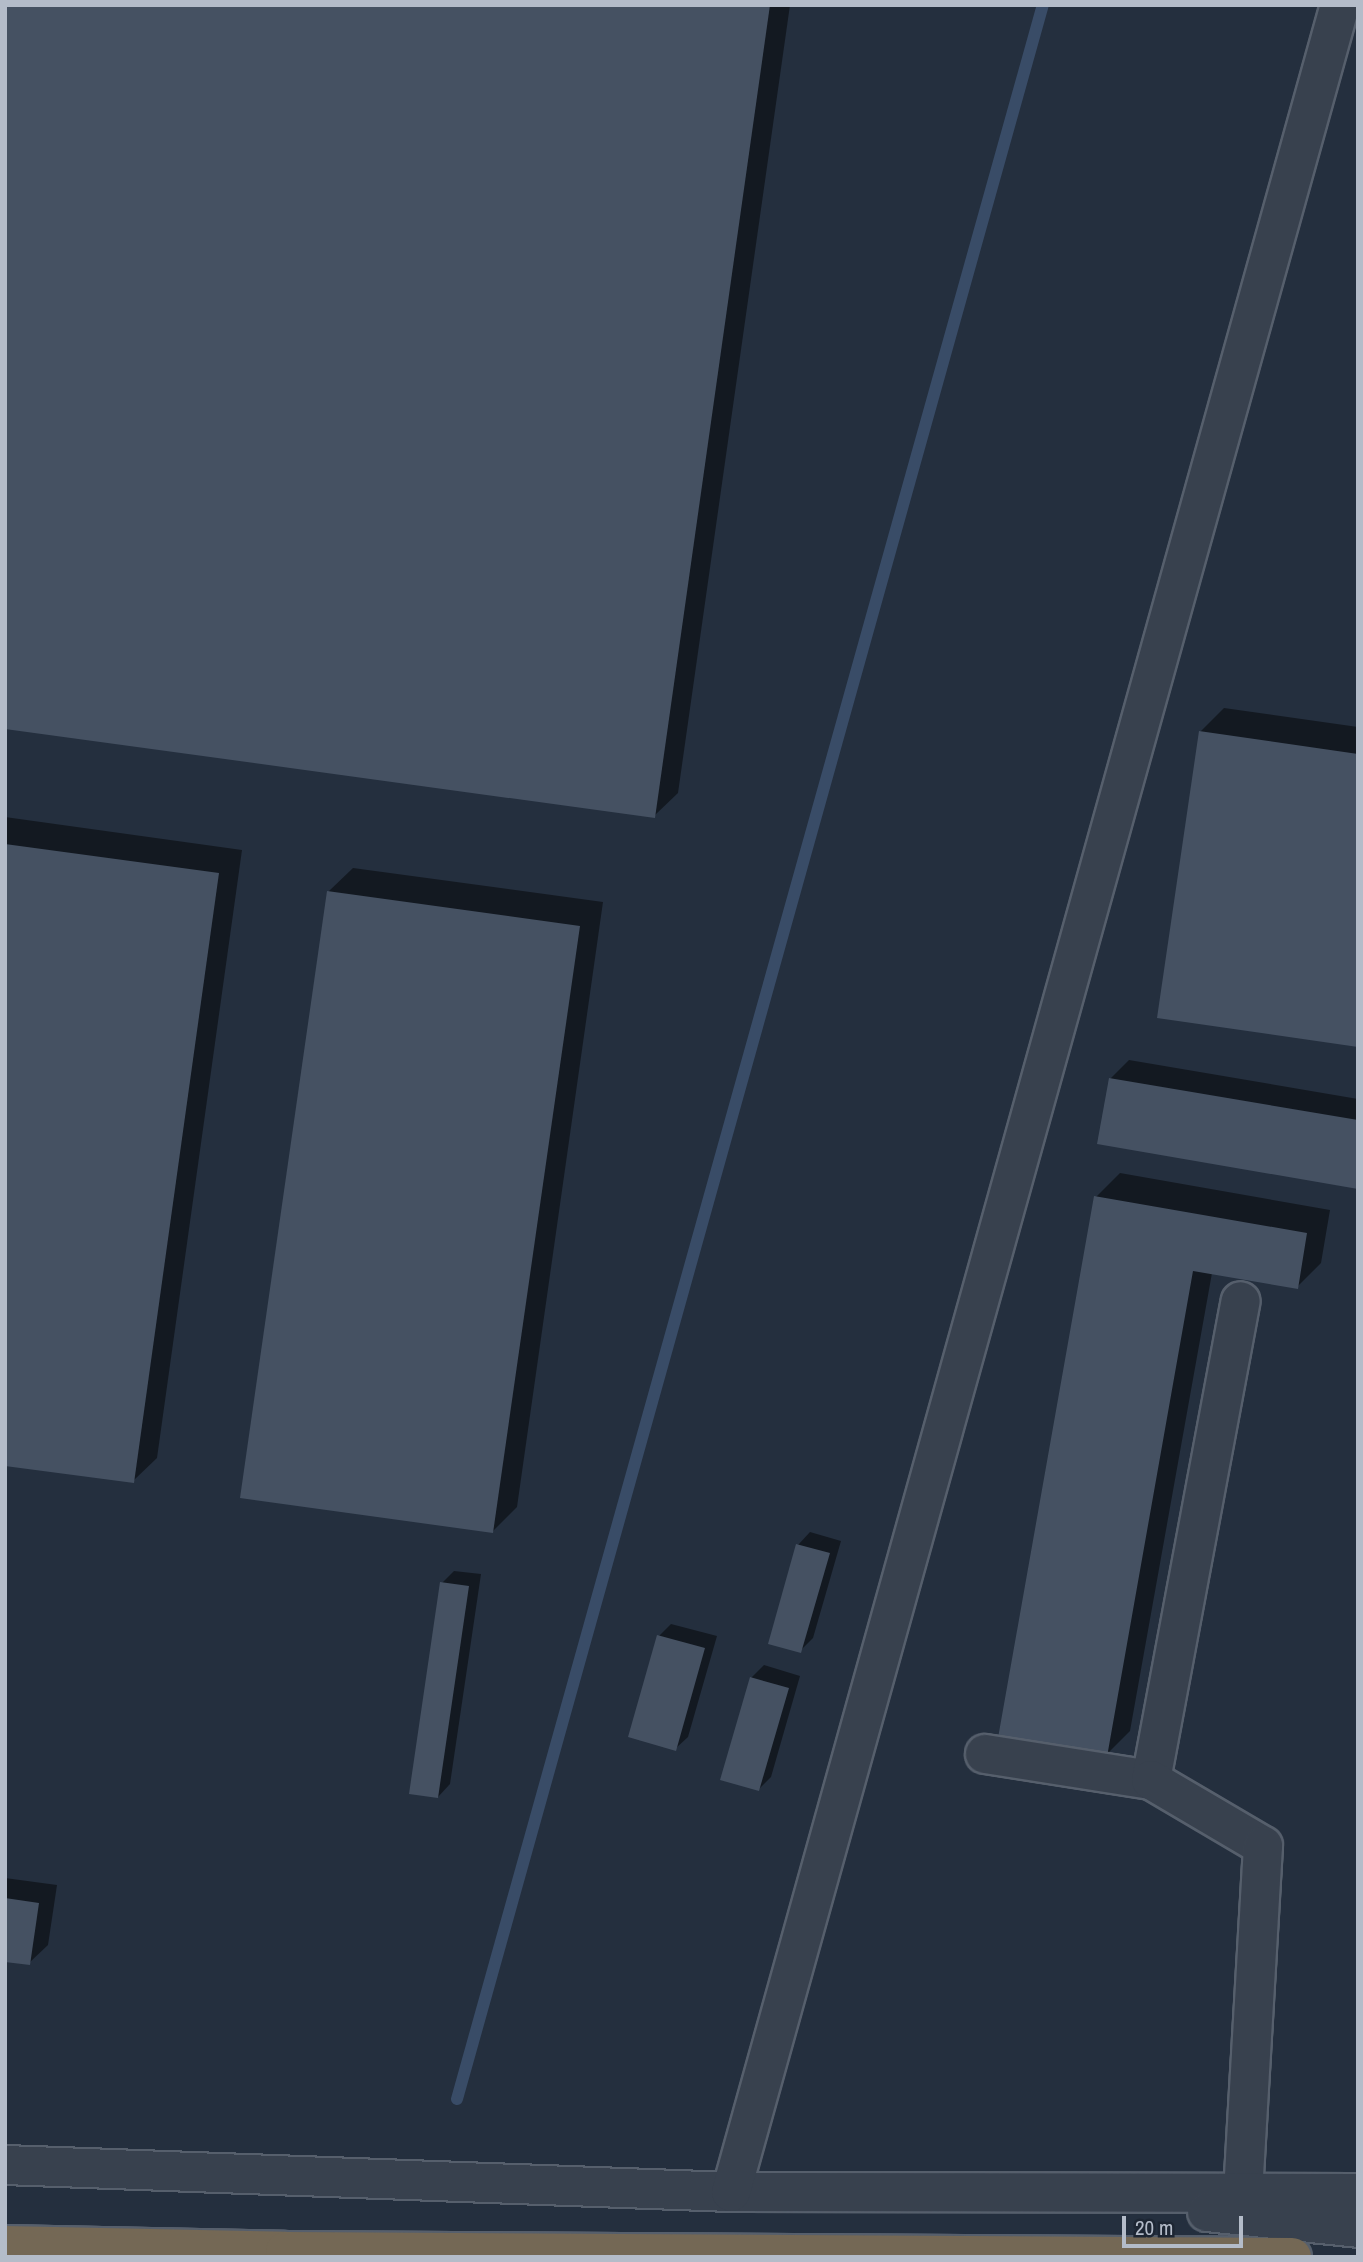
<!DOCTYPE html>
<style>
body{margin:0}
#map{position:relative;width:1363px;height:2262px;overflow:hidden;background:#242f3e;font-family:"Archivo Narrow",sans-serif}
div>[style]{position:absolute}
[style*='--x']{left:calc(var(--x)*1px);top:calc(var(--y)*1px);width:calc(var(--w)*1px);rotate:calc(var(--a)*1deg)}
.shadow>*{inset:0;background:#0007}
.stream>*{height:12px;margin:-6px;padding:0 6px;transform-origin:6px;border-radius:6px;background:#394c67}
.building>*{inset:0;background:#455162}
.roads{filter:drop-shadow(2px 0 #565f6c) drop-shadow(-2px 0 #565f6c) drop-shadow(0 2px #565f6c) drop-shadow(0 -2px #565f6c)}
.minor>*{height:38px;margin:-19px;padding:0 19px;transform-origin:19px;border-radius:19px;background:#38414e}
.highway>*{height:38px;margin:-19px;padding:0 19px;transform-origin:19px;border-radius:19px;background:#746855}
span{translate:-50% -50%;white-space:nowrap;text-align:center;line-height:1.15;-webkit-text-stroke:6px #1d2633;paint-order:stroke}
.frame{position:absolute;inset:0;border:7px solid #b4bcc9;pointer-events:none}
.scale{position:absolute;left:1122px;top:2216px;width:121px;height:32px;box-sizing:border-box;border:4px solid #b4bcc9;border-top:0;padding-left:9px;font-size:21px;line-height:24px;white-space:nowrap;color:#b4bcc9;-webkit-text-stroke:5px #1d2633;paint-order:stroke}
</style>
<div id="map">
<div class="shadow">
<i style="clip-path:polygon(7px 5px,790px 5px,678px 793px,654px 816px)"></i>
<i style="clip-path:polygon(1224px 708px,1358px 727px,1358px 1045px,1200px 732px)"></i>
<i style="clip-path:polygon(5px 817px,242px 850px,157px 1458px,133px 1481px,5px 1464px)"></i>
<i style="clip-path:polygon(353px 868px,603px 902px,517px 1507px,493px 1531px,329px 891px)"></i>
<i style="clip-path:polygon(1129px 1060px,1358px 1099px,1358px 1187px,1110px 1079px)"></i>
<i style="clip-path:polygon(1120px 1173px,1330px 1210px,1321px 1263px,1297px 1287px,1212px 1273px,1130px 1731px,1106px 1755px,1096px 1197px)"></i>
<i style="clip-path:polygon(810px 1532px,841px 1541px,813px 1638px,800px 1651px,798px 1545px)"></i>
<i style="clip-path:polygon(454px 1571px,481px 1574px,450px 1784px,438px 1797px,442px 1583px)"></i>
<i style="clip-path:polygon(671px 1624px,717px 1636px,688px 1737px,675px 1749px,659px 1636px)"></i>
<i style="clip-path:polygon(764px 1665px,800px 1676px,771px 1777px,759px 1789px,751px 1678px)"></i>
<i style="clip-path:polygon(5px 1878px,57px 1885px,48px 1945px,29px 1963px,5px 1960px)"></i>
</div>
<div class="stream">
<i style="--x:457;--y:2099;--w:2174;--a:-74.37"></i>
</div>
<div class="building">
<i style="clip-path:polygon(5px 5px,770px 5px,655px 818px,5px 729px)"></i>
<i style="clip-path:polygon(1199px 731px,1358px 754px,1358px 1047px,1157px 1018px)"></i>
<i style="clip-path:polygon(5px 844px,219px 873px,134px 1483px,5px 1466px)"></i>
<i style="clip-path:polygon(327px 891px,580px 926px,493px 1533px,240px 1498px)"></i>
<i style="clip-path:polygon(1109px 1078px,1358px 1120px,1358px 1189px,1097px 1144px)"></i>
<i style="clip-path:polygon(1094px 1196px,1307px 1233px,1298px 1289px,1193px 1271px,1107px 1757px,998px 1738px)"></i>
<i style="clip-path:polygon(796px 1544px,830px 1553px,801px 1653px,768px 1644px)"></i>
<i style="clip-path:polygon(440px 1582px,469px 1586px,438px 1798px,409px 1794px)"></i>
<i style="clip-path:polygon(657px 1635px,705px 1648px,676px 1751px,628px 1737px)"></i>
<i style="clip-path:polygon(750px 1677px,789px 1688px,759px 1791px,720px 1780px)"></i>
<i style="clip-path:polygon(5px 1898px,39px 1903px,30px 1965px,5px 1962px)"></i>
</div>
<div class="roads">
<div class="minor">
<i style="--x:985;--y:1754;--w:168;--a:8.9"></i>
<i style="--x:1151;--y:1780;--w:487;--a:-79.4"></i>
<i style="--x:1151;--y:1780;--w:130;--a:30.5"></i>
<i style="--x:1263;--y:1846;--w:345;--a:93.3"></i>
<i style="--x:5;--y:2165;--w:727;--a:2.13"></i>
<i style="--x:731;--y:2192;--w:627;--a:0.09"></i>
<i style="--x:731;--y:2192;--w:2270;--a:-74.44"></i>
<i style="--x:1207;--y:2212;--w:152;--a:6"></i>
</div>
<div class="highway">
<i style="--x:5;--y:2245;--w:280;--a:1.2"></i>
<i style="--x:285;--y:2251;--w:1007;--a:0.34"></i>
</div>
</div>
<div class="frame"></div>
<div class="scale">20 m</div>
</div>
